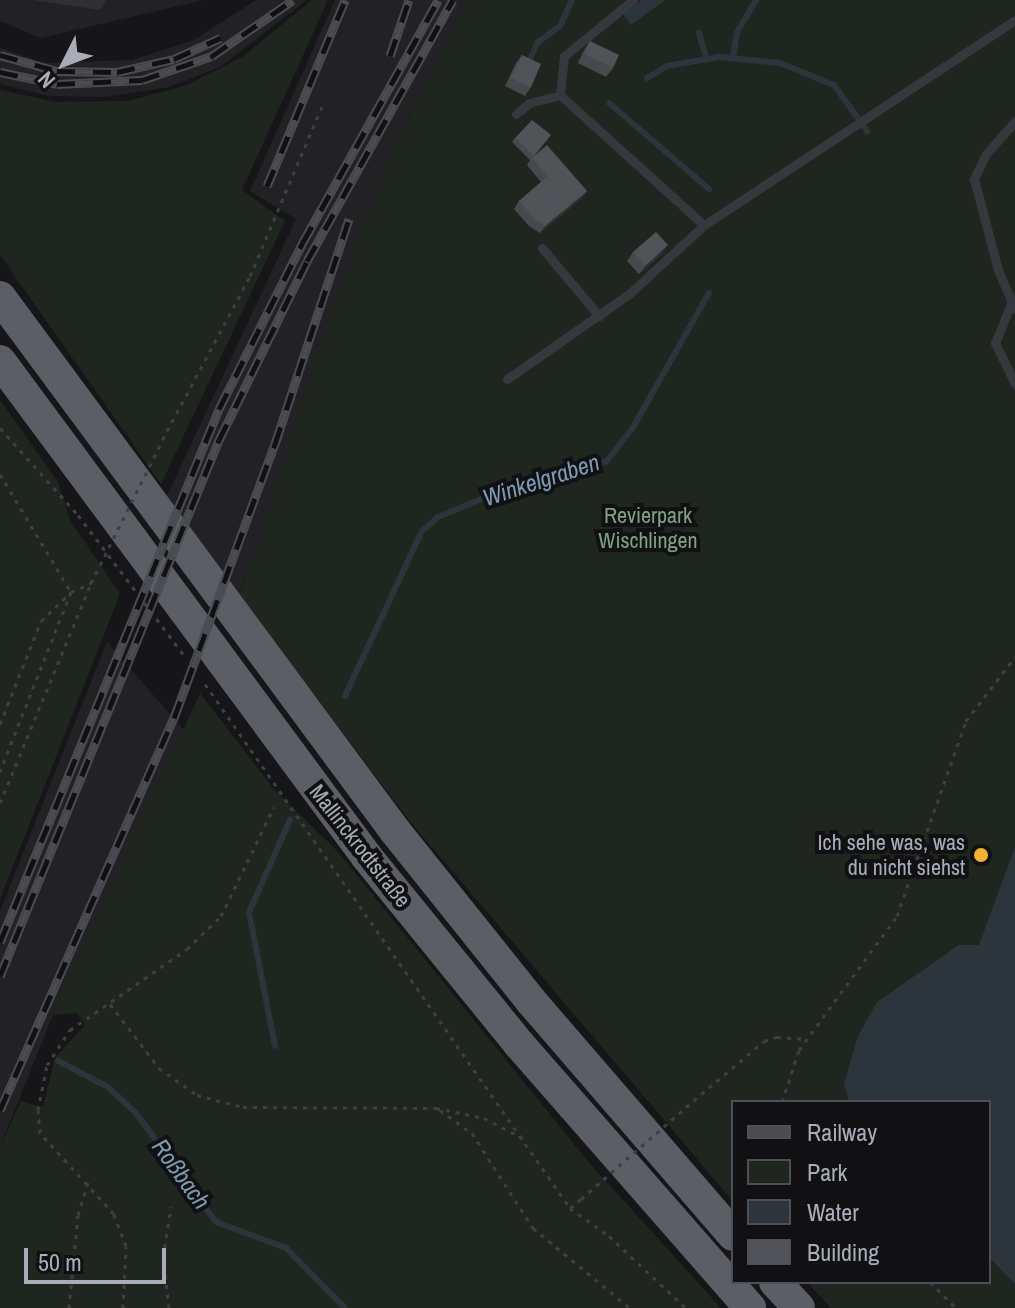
<!DOCTYPE html>
<meta charset="utf-8">
<style>
body{margin:0}
#map{position:relative;width:1015px;height:1308px;overflow:hidden;background:#161618;font-family:"Archivo Narrow",sans-serif}
div>[style]{position:absolute}
[style*='--x']{left:calc(var(--x)*1px);top:calc(var(--y)*1px);width:calc(var(--w)*1px);rotate:calc(var(--a)*1deg)}
.built>*{inset:0;background:#222225}
.green>*{inset:0;background:#1e261f}
.water>*{inset:0;background:#2c353c}
.stream>*{height:6px;margin:-3px;padding:0 3px;transform-origin:3px;border-radius:3px;background:#2c353c}
.path>*{height:3px;margin-top:-1.5px;transform-origin:0;background:repeating-linear-gradient(90deg,#3d3f44 0 4px,transparent 0 10px)}
.service>*{height:9px;margin:-4.5px;padding:0 4.5px;transform-origin:4.5px;border-radius:4.5px;background:#37383d}
.trunk>*{height:32px;margin:-16px;padding:0 16px;transform-origin:16px;border-radius:16px;background:#5b5e65}
.rail>*{height:9px;margin-top:-4.5px;transform-origin:0;background:repeating-linear-gradient(90deg,#111113 0 18px,#4a4c52 0 36px);box-sizing:border-box;border-block:2px solid #4a4c52}
.path-bridge>*{height:3px;margin-top:-1.5px;transform-origin:0;background:repeating-linear-gradient(90deg,#3d3f44 0 4px,transparent 0 10px)}
.wall>*{inset:0;background:#47494d}
.shaded-wall>*{inset:0;background:#2f3033}
.building>*{inset:0;background:#525359}
.dots>*{width:22px;height:22px;translate:-50% -50%;box-sizing:border-box;border:4px solid #111113;border-radius:50%}
span{translate:-50% -50%;white-space:nowrap;text-align:center;line-height:1.15;-webkit-text-stroke:8px #111113;paint-order:stroke}
.park-label{font-size:22px;color:#7fa381}
.poi-label{font-size:22px;color:#a8adb8}
.right{translate:-100% -50%;text-align:right}
.street-label{font-size:22px;color:#a8adb8}
.water-label{font-size:24px;color:#7f9bb3;font-style:italic}
.legend{position:absolute;left:731px;top:1100px;width:260px;height:184px;box-sizing:border-box;background:#111113;border:2px solid #4d4f55;margin:0;padding:10px 14px;list-style:none;font-size:24px;color:#a8adb8}
.legend li{display:flex;align-items:center;gap:16px;height:40px}
.legend b{width:40px;border:2px solid #4d4f55}
.north{position:absolute;left:24px;top:24px;width:80px;height:80px;-webkit-text-stroke:6px #111113;paint-order:stroke;rotate:228deg;font-size:22px;font-weight:700;line-height:32px;text-align:center;color:#a8adb8}
.north::after{content:'';display:block;margin:auto;width:28px;height:36px;background:#a8adb8;clip-path:polygon(50% 0,100% 100%,50% 72%,0 100%)}
.scale{position:absolute;left:24px;top:1248px;width:142px;height:36px;box-sizing:border-box;border:4px solid #a8adb8;border-top:0;padding-left:10px;font-size:24px;line-height:28px;white-space:nowrap;color:#a8adb8;-webkit-text-stroke:6px #111113;paint-order:stroke}
</style>
<div id="map">
<div class="built">
<i style="clip-path:polygon(0 0,204px 0,41px 38px,0 21px)"></i>
<i style="clip-path:polygon(256px 0,307px 0,220px 67px,169px 87px,106px 97px,49px 96px,0 84px,0 48px,45px 63px,132px 60px,194px 40px)"></i>
<i style="clip-path:polygon(335px 0,469px 0,393px 150px,256px 554px,238px 593px,166px 498px,296px 219px,250px 191px)"></i>
<i style="clip-path:polygon(107px 642px,184px 730px,53px 1015px,0 1147px,0 911px)"></i>
</div>
<div class="green">
<i style="clip-path:polygon(312px 0,328px 0,242px 190px,285px 221px,161px 484px,0 255px,0 90px,56px 102px,129px 101px,187px 85px,242px 57px)"></i>
<i style="clip-path:polygon(469px 0,1015px 0,1015px 1308px,831px 1308px,807px 1282px,989px 1282px,989px 1102px,733px 1102px,733px 1201px,408px 819px,238px 594px,256px 554px,318px 353px,393px 150px)"></i>
<i style="clip-path:polygon(0 400px,58px 482px,70px 520px,120px 594px,0 899px)"></i>
<i style="clip-path:polygon(200px 693px,273px 788px,339px 853px,586px 1159px,721px 1308px,0 1308px,0 1147px,21px 1101px,43px 1107px,55px 1058px,85px 1025px,77px 1013px,53px 1015px)"></i>
</div>
<div class="water">
<i style="clip-path:polygon(642px 0,665px 0,631px 25px,623px 14px)"></i>
<i style="clip-path:polygon(1015px 847px,1015px 1284px,989px 1257px,989px 1102px,849px 1102px,844px 1084px,858px 1036px,877px 1002px,959px 945px,979px 945px)"></i>
</div>
<div class="stream">
<i style="--x:699;--y:33;--w:26;--a:74"></i>
<i style="--x:733;--y:57;--w:25;--a:-81"></i>
<i style="--x:737;--y:32;--w:37;--a:-59"></i>
<i style="--x:528;--y:64;--w:24;--a:-66"></i>
<i style="--x:538;--y:42;--w:27;--a:-36"></i>
<i style="--x:560;--y:26;--w:29;--a:-65"></i>
<i style="--x:647;--y:78;--w:23;--a:-31"></i>
<i style="--x:667;--y:66;--w:53;--a:-9.8"></i>
<i style="--x:719;--y:57;--w:61;--a:5.6"></i>
<i style="--x:780;--y:63;--w:58;--a:22.2"></i>
<i style="--x:834;--y:85;--w:57;--a:54.3"></i>
<i style="--x:609;--y:103;--w:132;--a:40.7"></i>
<i style="--x:345;--y:696;--w:182;--a:-65"></i>
<i style="--x:422;--y:531;--w:21;--a:-41"></i>
<i style="--x:438;--y:517;--w:99;--a:-22.7"></i>
<i style="--x:529;--y:479;--w:79;--a:-12.4"></i>
<i style="--x:606;--y:462;--w:42;--a:-51.8"></i>
<i style="--x:632;--y:429;--w:156;--a:-60.5"></i>
<i style="--x:275;--y:1046;--w:136;--a:-101"></i>
<i style="--x:249;--y:912;--w:101;--a:-66"></i>
<i style="--x:58;--y:1061;--w:56;--a:27.5"></i>
<i style="--x:108;--y:1087;--w:38;--a:43"></i>
<i style="--x:136;--y:1113;--w:135;--a:53.7"></i>
<i style="--x:216;--y:1222;--w:75;--a:20.4"></i>
<i style="--x:286;--y:1248;--w:84;--a:45.5"></i>
</div>
<div class="path">
<i style="--x:0;--y:428;--w:117;--a:48.1"></i>
<i style="--x:78;--y:515;--w:179;--a:52.9"></i>
<i style="--x:167;--y:431;--w:176;--a:-61.8"></i>
<i style="--x:250;--y:276;--w:189;--a:-67"></i>
<i style="--x:0;--y:474;--w:138;--a:59"></i>
<i style="--x:71;--y:592;--w:193;--a:111.6"></i>
<i style="--x:205;--y:684;--w:639;--a:55.14"></i>
<i style="--x:570;--y:1208;--w:48;--a:35.7"></i>
<i style="--x:609;--y:1236;--w:105;--a:43.1"></i>
<i style="--x:0;--y:724;--w:111;--a:-68.3"></i>
<i style="--x:41;--y:621;--w:42;--a:-44"></i>
<i style="--x:71;--y:592;--w:22;--a:-24"></i>
<i style="--x:0;--y:803;--w:238;--a:-67.5"></i>
<i style="--x:110;--y:1004;--w:81;--a:52.6"></i>
<i style="--x:159;--y:1068;--w:47;--a:35.4"></i>
<i style="--x:197;--y:1095;--w:48;--a:14.6"></i>
<i style="--x:243;--y:1107;--w:193;--a:0.3"></i>
<i style="--x:436;--y:1108;--w:49;--a:11.8"></i>
<i style="--x:484;--y:1118;--w:47;--a:27.6"></i>
<i style="--x:782;--y:1102;--w:55;--a:-71.9"></i>
<i style="--x:799;--y:1050;--w:166;--a:-53.8"></i>
<i style="--x:897;--y:916;--w:207;--a:-70.5"></i>
<i style="--x:966;--y:721;--w:81;--a:-52.6"></i>
<i style="--x:686;--y:1107;--w:102;--a:-40.2"></i>
<i style="--x:764;--y:1041;--w:14;--a:-17"></i>
<i style="--x:777;--y:1037;--w:29;--a:4"></i>
<i style="--x:440;--y:1110;--w:39;--a:36"></i>
<i style="--x:472;--y:1133;--w:113;--a:57.3"></i>
<i style="--x:533;--y:1228;--w:126;--a:39.5"></i>
<i style="--x:570;--y:1208;--w:14;--a:-39"></i>
<i style="--x:930;--y:1282;--w:37;--a:45"></i>
<i style="--x:69;--y:1308;--w:93;--a:-84.5"></i>
<i style="--x:78;--y:1215;--w:34;--a:-73"></i>
<i style="--x:123;--y:1308;--w:62;--a:-87.2"></i>
<i style="--x:126;--y:1246;--w:34;--a:-111"></i>
<i style="--x:114;--y:1214;--w:110;--a:-132.4"></i>
<i style="--x:40;--y:1133;--w:23;--a:-95"></i>
<i style="--x:38;--y:1110;--w:46;--a:-78.7"></i>
<i style="--x:47;--y:1065;--w:42;--a:-56.7"></i>
<i style="--x:70;--y:1030;--w:142;--a:-34.7"></i>
<i style="--x:187;--y:949;--w:47;--a:-44.1"></i>
<i style="--x:221;--y:916;--w:121;--a:-64.1"></i>
<i style="--x:169;--y:1308;--w:51;--a:-96.7"></i>
<i style="--x:163;--y:1257;--w:51;--a:-80.9"></i>
</div>
<div class="service">
<i style="--x:633;--y:0;--w:89;--a:140.9"></i>
<i style="--x:564;--y:56;--w:39;--a:96"></i>
<i style="--x:560;--y:95;--w:194;--a:42.1"></i>
<i style="--x:516;--y:114;--w:17;--a:-40"></i>
<i style="--x:529;--y:103;--w:32;--a:-14"></i>
<i style="--x:1015;--y:121;--w:44;--a:131.3"></i>
<i style="--x:986;--y:154;--w:28;--a:116"></i>
<i style="--x:974;--y:179;--w:94;--a:75.2"></i>
<i style="--x:998;--y:270;--w:43;--a:66.4"></i>
<i style="--x:542;--y:248;--w:89;--a:50"></i>
<i style="--x:1011;--y:304;--w:42;--a:112.3"></i>
<i style="--x:995;--y:343;--w:46;--a:64"></i>
<i style="--x:507;--y:379;--w:149;--a:-34.9"></i>
<i style="--x:629;--y:294;--w:102;--a:-42.6"></i>
<i style="--x:704;--y:225;--w:372;--a:-33.4"></i>
</div>
<div class="trunk">
<i style="--x:0;--y:297;--w:664;--a:53.51"></i>
<i style="--x:395;--y:831;--w:218;--a:51.3"></i>
<i style="--x:531;--y:1001;--w:309;--a:49.2"></i>
<i style="--x:0;--y:361;--w:617;--a:53.5"></i>
<i style="--x:367;--y:857;--w:241;--a:50.9"></i>
<i style="--x:519;--y:1044;--w:351;--a:48.8"></i>
<i style="--x:775;--y:1282;--w:35;--a:47"></i>
</div>
<div class="rail">
<i style="--x:0;--y:55;--w:59;--a:15.7"></i>
<i style="--x:57;--y:71;--w:60;--a:1"></i>
<i style="--x:117;--y:72;--w:58;--a:-12.8"></i>
<i style="--x:174;--y:59;--w:51;--a:-24.5"></i>
<i style="--x:390;--y:56;--w:59;--a:-71.3"></i>
<i style="--x:0;--y:72;--w:58;--a:11.9"></i>
<i style="--x:57;--y:84;--w:85;--a:-2.7"></i>
<i style="--x:142;--y:80;--w:74;--a:-18.9"></i>
<i style="--x:212;--y:56;--w:98;--a:-34.7"></i>
<i style="--x:267;--y:186;--w:202;--a:-67.2"></i>
<i style="--x:0;--y:942;--w:576;--a:-67.66"></i>
<i style="--x:219;--y:409;--w:187;--a:-63.3"></i>
<i style="--x:303;--y:242;--w:277;--a:-60.8"></i>
<i style="--x:0;--y:976;--w:579;--a:-67.78"></i>
<i style="--x:219;--y:440;--w:199;--a:-63.8"></i>
<i style="--x:307;--y:261;--w:299;--a:-60.8"></i>
<i style="--x:0;--y:1110;--w:429;--a:-66.1"></i>
<i style="--x:174;--y:718;--w:292;--a:-69.8"></i>
<i style="--x:275;--y:444;--w:237;--a:-71.8"></i>
</div>
<div class="path-bridge">
<i style="--x:91;--y:583;--w:170;--a:-63.4"></i>
<i style="--x:581;--y:1199;--w:140;--a:-41.2"></i>
</div>
<div class="wall">
<i style="clip-path:polygon(590px 41px,613px 68px,606px 77px,578px 63px,584px 50px)"></i>
<i style="clip-path:polygon(522px 55px,531px 87px,525px 96px,505px 86px,516px 63px)"></i>
<i style="clip-path:polygon(515px 138px,535px 155px,587px 191px,582px 198px,540px 233px,529px 226px,514px 209px,519px 201px,541px 182px,527px 165px,530px 160px,512px 142px)"></i>
<i style="clip-path:polygon(633px 252px,662px 254px,639px 274px,627px 261px)"></i>
</div>
<div class="shaded-wall">
<i style="clip-path:polygon(33px 0,106px 0,100px 10px)"></i>
<i style="clip-path:polygon(587px 191px,582px 198px,540px 233px,545px 226px)"></i>
<i style="clip-path:polygon(668px 245px,662px 254px,639px 274px,646px 265px)"></i>
</div>
<div class="building">
<i style="clip-path:polygon(590px 41px,619px 55px,613px 68px,584px 54px)"></i>
<i style="clip-path:polygon(522px 55px,541px 64px,531px 87px,511px 78px)"></i>
<i style="clip-path:polygon(532px 120px,551px 135px,534px 156px,515px 138px)"></i>
<i style="clip-path:polygon(547px 145px,587px 191px,545px 226px,535px 219px,519px 201px,548px 176px,532px 158px)"></i>
<i style="clip-path:polygon(656px 232px,668px 245px,646px 265px,633px 252px)"></i>
</div>
<div class="dots">
<i style="left:981px;top:855px;background:#f2b134"></i>
</div>
<div class="park-label">
<span style="left:648px;top:528px">Revierpark<br>Wischlingen</span>
</div>
<div class="poi-label">
<span class="right" style="left:965px;top:855px">Ich sehe was, was<br>du nicht siehst</span>
</div>
<div class="street-label">
<span style="left:360px;top:846px;rotate:52deg">Mallinckrodtstraße</span>
</div>
<div class="water-label">
<span style="left:541px;top:480px;rotate:-18deg">Winkelgraben</span>
<span style="left:181px;top:1174px;rotate:54deg">Roßbach</span>
</div>
<ul class="legend">
<li><b style="height:10px;background:#4a4c52"></b>Railway</li>
<li><b style="height:22px;background:#1e261f"></b>Park</li>
<li><b style="height:22px;background:#2c353c"></b>Water</li>
<li><b style="height:22px;background:#525359"></b>Building</li>
</ul>
<div class="north">N</div>
<div class="scale">50 m</div>
</div>
